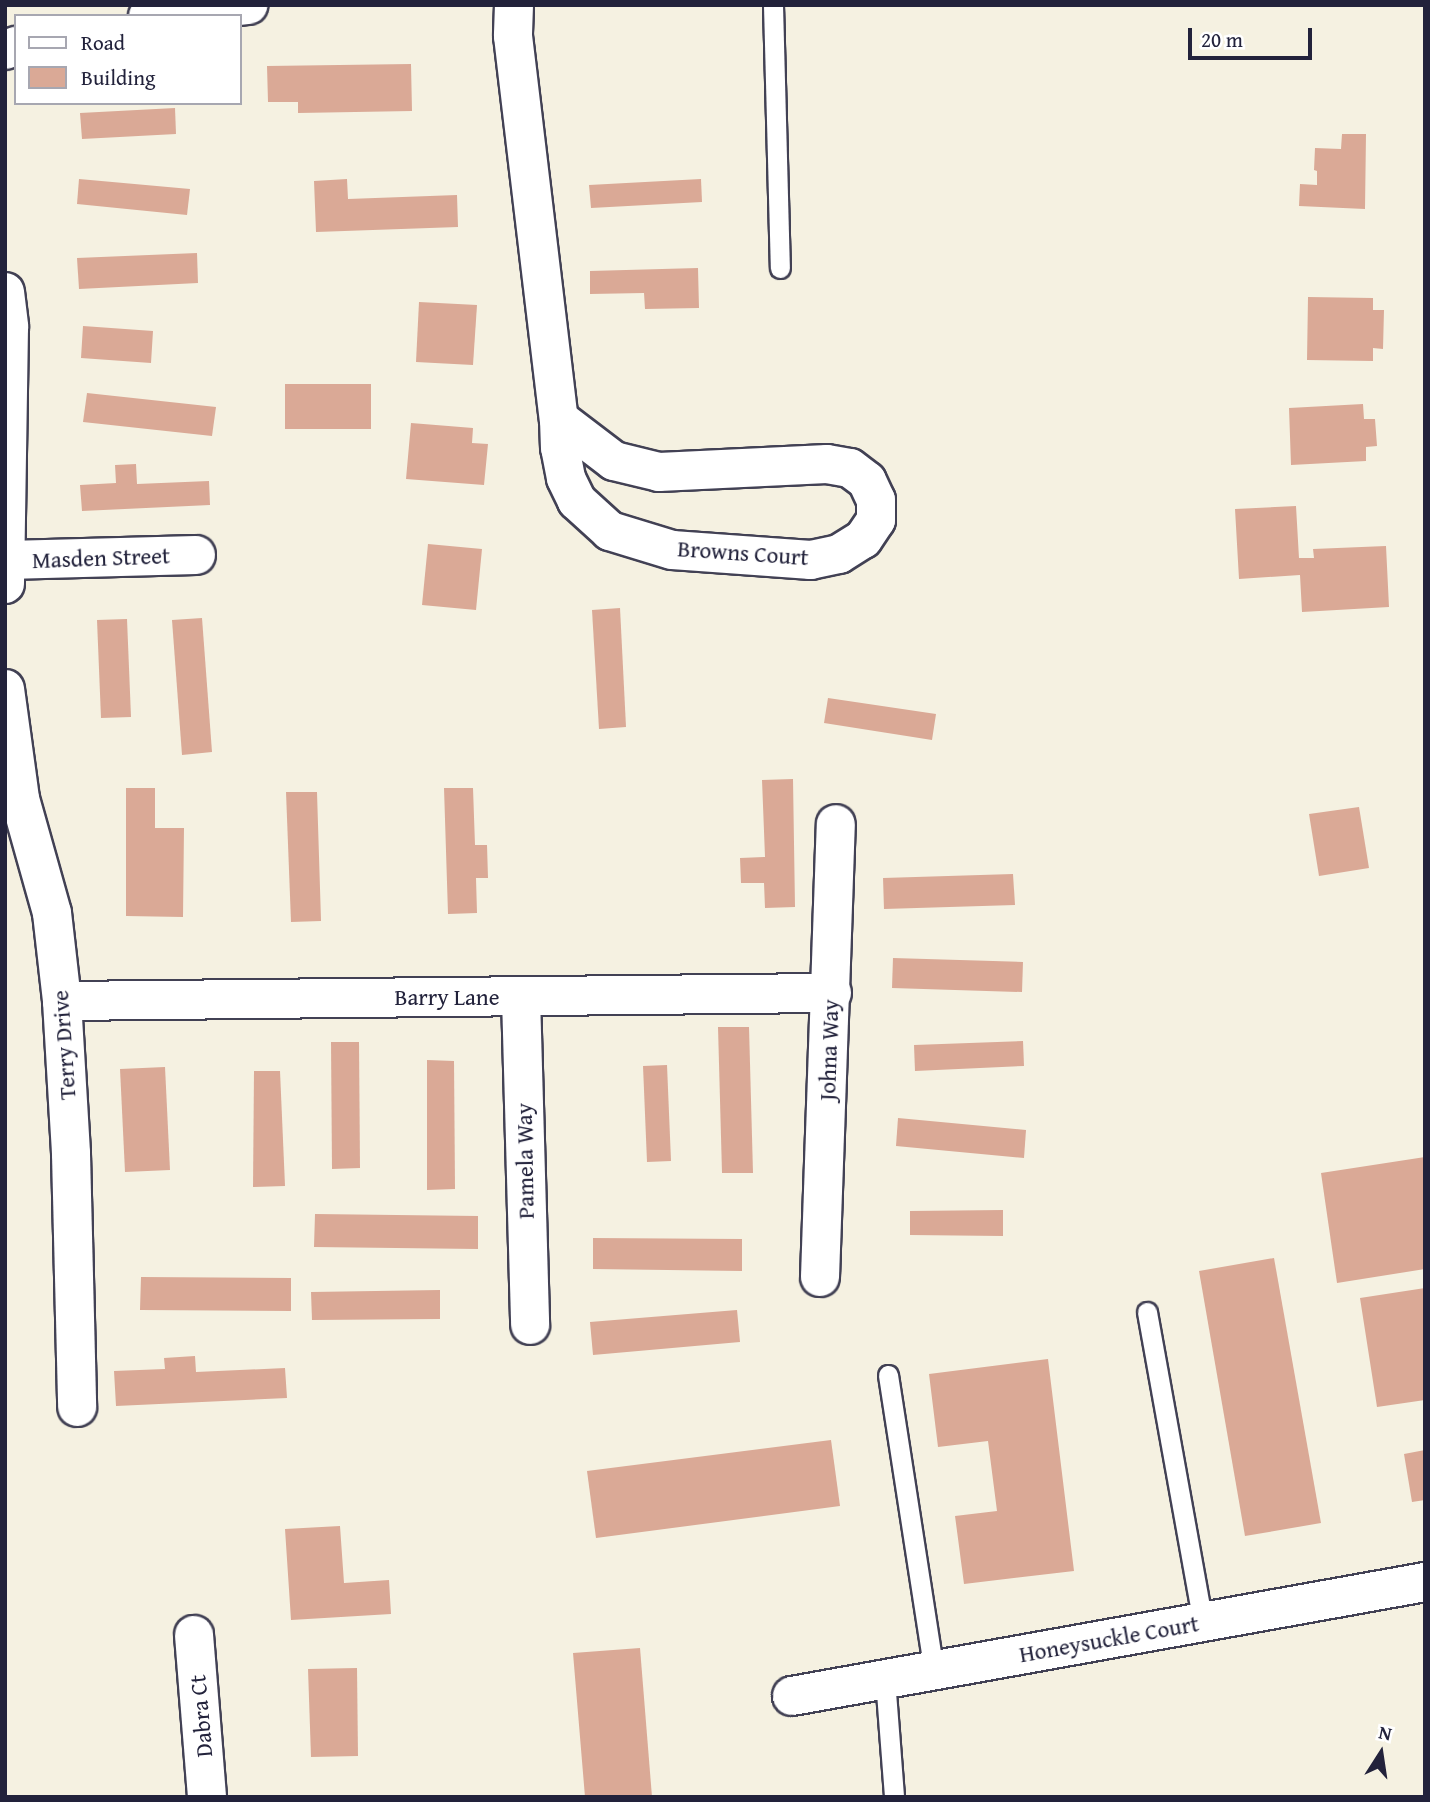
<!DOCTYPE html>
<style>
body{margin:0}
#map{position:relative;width:1430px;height:1802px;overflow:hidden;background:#f5f1e1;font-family:"Gentium Book Plus",serif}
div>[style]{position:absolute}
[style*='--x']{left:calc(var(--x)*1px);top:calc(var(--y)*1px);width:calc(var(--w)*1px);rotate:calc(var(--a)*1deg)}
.building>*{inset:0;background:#daa996}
.roads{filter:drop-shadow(2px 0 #424154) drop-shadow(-2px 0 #424154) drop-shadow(0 2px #424154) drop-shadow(0 -2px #424154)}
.lane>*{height:19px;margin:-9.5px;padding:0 9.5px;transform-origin:9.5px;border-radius:9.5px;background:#fff}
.street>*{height:38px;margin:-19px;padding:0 19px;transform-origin:19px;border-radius:19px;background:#fff}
span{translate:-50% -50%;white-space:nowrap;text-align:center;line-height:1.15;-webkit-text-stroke:6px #fff;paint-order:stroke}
.street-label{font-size:23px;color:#22223b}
.frame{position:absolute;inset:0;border:7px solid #22223b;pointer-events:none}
.legend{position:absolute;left:14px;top:14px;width:228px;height:91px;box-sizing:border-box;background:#fff;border:2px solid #a7a7b1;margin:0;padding:9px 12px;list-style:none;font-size:21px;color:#22223b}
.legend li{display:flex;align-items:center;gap:14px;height:35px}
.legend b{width:35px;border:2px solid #a7a7b1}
.north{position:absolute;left:1346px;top:1718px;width:70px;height:70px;-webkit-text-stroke:5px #fff;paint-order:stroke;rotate:12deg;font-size:19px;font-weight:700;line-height:28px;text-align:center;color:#22223b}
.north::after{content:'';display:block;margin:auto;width:24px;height:32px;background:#22223b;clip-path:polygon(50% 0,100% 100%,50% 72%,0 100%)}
.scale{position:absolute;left:1188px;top:28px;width:124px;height:32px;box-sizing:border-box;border:4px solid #22223b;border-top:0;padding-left:9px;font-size:21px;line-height:24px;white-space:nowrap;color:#22223b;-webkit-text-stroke:5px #fff;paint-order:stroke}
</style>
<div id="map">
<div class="building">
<i style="clip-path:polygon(411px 64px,412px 111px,298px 113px,298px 102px,268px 102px,267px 66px)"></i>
<i style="clip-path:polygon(175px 108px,176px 134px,82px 139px,80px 113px)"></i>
<i style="clip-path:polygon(1342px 134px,1366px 134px,1365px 209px,1299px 206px,1300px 184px,1317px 185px,1317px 171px,1314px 170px,1315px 148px,1341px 149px)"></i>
<i style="clip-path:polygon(79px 179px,190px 189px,187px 215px,77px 204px)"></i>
<i style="clip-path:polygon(347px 179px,348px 199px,457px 195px,458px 227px,316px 232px,314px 181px)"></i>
<i style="clip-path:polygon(701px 179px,702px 202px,591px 208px,589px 185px)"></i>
<i style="clip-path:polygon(197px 253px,198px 283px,79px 289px,77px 258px)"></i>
<i style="clip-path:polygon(698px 268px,699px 308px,645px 309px,644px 293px,590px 294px,590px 271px)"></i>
<i style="clip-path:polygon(1308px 297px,1373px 298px,1373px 310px,1384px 310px,1383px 349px,1373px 348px,1373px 361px,1307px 360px)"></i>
<i style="clip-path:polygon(419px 302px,477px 305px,473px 365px,416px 362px)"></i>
<i style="clip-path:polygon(83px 326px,153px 331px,151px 363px,81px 358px)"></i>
<i style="clip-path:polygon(285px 384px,371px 384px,371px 429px,285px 429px)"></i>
<i style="clip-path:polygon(87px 393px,216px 407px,212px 436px,83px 422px)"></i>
<i style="clip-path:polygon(1363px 404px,1364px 419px,1375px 419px,1377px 446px,1366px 447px,1366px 461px,1291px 465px,1289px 408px)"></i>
<i style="clip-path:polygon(411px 423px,473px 428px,472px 443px,488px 444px,484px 485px,406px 479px)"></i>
<i style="clip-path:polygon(136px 464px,137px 484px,209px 481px,210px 505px,82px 511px,80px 485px,116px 483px,115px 465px)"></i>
<i style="clip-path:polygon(1296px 506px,1299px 558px,1314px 558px,1313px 549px,1386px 546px,1389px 607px,1302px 612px,1300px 575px,1239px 579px,1235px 509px)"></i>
<i style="clip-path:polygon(428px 544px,482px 549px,476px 610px,422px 605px)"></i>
<i style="clip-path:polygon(620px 608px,626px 727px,599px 729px,592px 610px)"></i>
<i style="clip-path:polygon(202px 618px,212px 752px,182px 755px,172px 620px)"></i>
<i style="clip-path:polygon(127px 619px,131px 717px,101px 718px,97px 620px)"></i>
<i style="clip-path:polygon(828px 698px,936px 714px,932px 740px,824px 723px)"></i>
<i style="clip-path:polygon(793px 779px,795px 907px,765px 908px,764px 883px,741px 883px,740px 858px,765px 857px,762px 780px)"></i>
<i style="clip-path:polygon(126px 788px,155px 788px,155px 828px,184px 828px,183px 917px,126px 916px)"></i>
<i style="clip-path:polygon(444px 788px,473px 788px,475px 845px,487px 845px,488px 878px,476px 878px,477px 913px,448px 914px)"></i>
<i style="clip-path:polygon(286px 792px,317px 792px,321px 921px,291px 922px)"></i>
<i style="clip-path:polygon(1359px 807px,1369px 868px,1319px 876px,1309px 814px)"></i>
<i style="clip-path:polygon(1013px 874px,1015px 905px,884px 909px,883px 878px)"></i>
<i style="clip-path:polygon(893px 958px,1023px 962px,1022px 992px,892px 988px)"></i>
<i style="clip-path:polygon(718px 1027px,749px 1027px,753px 1173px,722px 1173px)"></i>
<i style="clip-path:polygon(1023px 1041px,1024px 1066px,915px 1071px,914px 1045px)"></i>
<i style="clip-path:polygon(331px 1042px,359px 1042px,360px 1168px,332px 1169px)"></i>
<i style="clip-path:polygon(427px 1060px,454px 1061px,455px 1189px,427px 1190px)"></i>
<i style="clip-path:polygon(667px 1065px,671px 1161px,647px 1162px,643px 1066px)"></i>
<i style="clip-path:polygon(165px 1067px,170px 1170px,125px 1172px,120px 1069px)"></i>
<i style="clip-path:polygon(254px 1071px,280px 1071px,285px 1186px,253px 1187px)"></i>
<i style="clip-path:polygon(898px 1118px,1026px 1130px,1024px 1158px,896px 1146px)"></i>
<i style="clip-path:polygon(1425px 1157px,1425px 1269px,1337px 1283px,1321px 1173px)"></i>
<i style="clip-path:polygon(1003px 1210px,1003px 1236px,910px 1235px,910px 1211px)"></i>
<i style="clip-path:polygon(315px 1214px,478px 1216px,478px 1249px,314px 1247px)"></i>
<i style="clip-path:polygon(593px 1238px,742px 1239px,742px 1271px,593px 1269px)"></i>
<i style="clip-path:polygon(1274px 1258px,1321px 1523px,1245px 1536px,1199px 1271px)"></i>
<i style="clip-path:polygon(141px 1277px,291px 1278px,291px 1311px,140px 1310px)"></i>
<i style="clip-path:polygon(1425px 1288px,1425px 1400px,1377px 1407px,1360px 1298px)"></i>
<i style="clip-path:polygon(440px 1290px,440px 1319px,312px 1320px,311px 1292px)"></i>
<i style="clip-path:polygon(737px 1310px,740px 1342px,593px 1355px,590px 1322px)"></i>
<i style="clip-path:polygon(195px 1356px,196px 1372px,285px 1368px,287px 1398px,116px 1406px,114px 1371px,165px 1369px,164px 1358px)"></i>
<i style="clip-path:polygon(1048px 1359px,1074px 1571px,964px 1584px,955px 1516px,997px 1511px,988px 1441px,938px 1447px,929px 1374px)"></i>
<i style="clip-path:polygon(831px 1440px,840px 1506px,596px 1538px,587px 1471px)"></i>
<i style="clip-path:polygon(1425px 1450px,1425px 1500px,1412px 1502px,1404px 1454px)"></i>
<i style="clip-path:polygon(340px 1526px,344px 1583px,389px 1580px,391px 1614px,291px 1620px,285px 1529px)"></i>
<i style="clip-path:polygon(640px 1648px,652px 1797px,585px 1797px,573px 1653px)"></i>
<i style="clip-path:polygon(357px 1668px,358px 1756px,311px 1757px,308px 1669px)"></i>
</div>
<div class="roads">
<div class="lane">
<i style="--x:773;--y:5;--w:263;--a:88.5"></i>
<i style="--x:1147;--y:1312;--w:316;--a:79.8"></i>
<i style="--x:888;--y:1375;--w:300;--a:81.2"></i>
<i style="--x:885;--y:1679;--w:118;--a:85.6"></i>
</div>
<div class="street">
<i style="--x:514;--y:5;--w:31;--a:92"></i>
<i style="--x:513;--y:36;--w:386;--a:83.2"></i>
<i style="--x:148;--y:16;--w:101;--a:-6.3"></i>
<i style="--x:5;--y:50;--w:12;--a:-20"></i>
<i style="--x:5;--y:292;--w:35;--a:83"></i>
<i style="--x:9;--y:327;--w:257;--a:90.9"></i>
<i style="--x:559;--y:419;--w:69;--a:37.4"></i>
<i style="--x:614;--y:461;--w:46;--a:13.7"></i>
<i style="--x:659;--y:472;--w:168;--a:-2.7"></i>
<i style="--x:827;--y:464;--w:23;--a:10"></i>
<i style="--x:850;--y:468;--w:21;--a:37"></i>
<i style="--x:867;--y:481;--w:21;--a:65"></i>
<i style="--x:876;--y:500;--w:20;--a:90"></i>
<i style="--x:876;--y:520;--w:23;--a:124"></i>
<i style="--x:863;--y:539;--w:28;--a:148"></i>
<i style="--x:839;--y:554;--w:29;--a:168"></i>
<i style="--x:811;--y:560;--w:139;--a:-175.9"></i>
<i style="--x:672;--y:550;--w:65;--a:-163"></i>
<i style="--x:610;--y:531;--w:45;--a:-137.7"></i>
<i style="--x:577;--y:501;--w:25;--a:-116"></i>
<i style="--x:566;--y:478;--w:31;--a:-101"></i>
<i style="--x:560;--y:448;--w:29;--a:-92"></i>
<i style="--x:5;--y:560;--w:191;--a:-1.5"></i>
<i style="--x:5;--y:689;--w:111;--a:82.2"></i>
<i style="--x:20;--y:799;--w:118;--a:74.3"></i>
<i style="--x:52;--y:913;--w:89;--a:83.5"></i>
<i style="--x:62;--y:1001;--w:153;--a:86.6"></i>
<i style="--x:71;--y:1154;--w:253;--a:88.6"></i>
<i style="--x:521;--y:997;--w:328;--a:88.4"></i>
<i style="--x:62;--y:1001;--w:770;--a:-0.6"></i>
<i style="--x:820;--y:1277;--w:453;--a:-88"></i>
<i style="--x:194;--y:1635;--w:163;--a:85.4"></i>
<i style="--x:792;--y:1696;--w:643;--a:-10.21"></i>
</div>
</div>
<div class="street-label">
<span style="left:743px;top:553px;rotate:4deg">Browns Court</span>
<span style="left:101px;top:558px;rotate:-2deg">Masden Street</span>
<span style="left:447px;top:997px">Barry Lane</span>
<span style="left:64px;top:1045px;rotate:-94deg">Terry Drive</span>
<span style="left:829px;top:1050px;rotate:-88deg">Johna Way</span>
<span style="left:525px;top:1161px;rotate:-91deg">Pamela Way</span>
<span style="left:1109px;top:1639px;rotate:-10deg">Honeysuckle Court</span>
<span style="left:201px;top:1716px;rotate:-95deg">Dabra Ct</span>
</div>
<div class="frame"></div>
<ul class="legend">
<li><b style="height:9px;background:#fff"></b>Road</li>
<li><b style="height:19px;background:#daa996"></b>Building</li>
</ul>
<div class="north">N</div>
<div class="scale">20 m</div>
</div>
